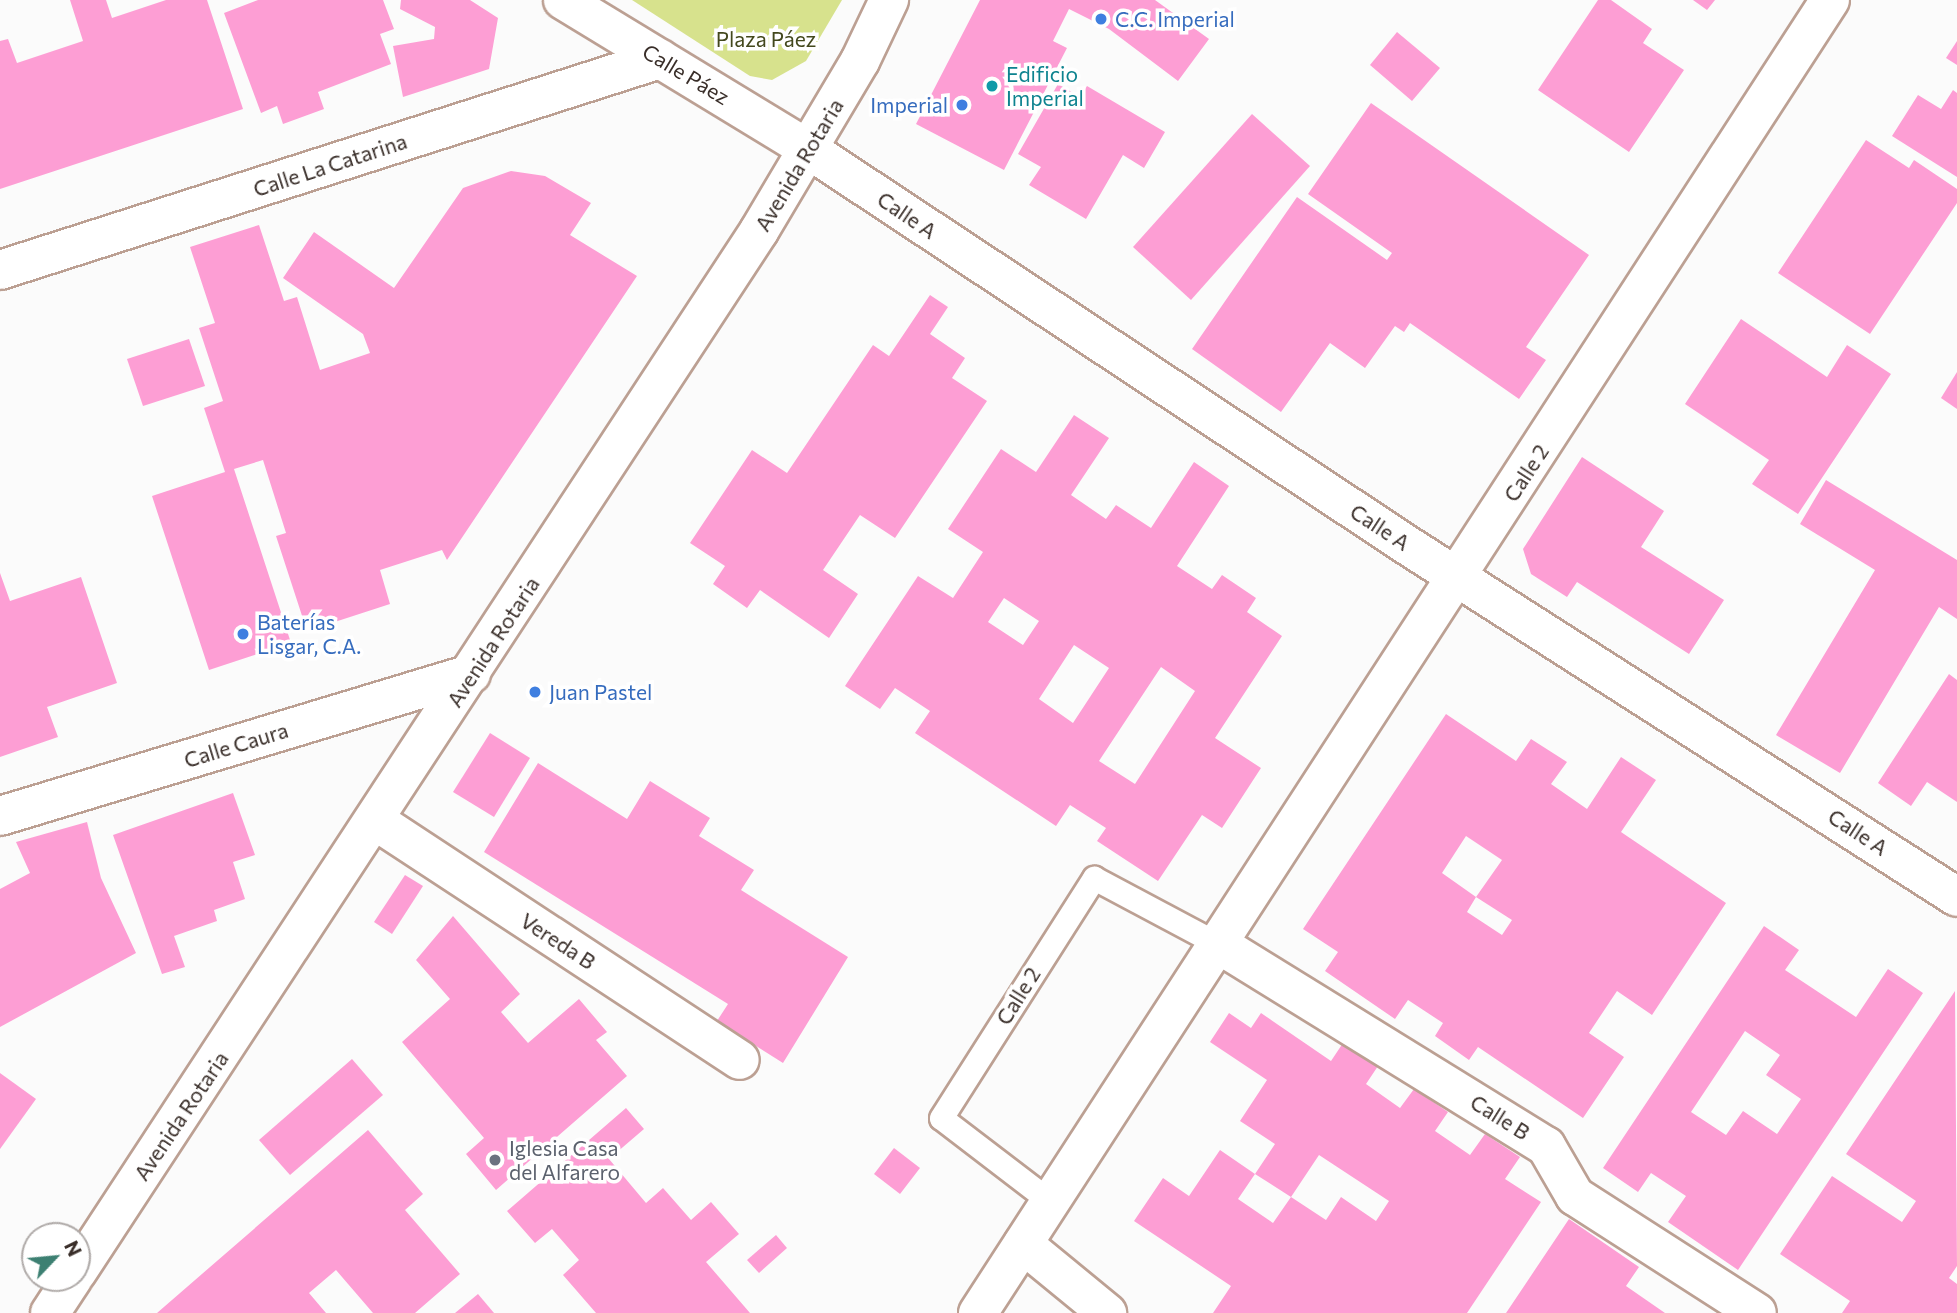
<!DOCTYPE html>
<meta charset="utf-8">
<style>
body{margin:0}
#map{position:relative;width:1957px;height:1313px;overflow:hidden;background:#fbfbfb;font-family:Commissioner,sans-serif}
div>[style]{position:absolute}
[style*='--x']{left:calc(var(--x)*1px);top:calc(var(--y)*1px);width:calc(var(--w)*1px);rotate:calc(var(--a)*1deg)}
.green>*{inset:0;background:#d7e28d}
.building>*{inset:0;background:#fd9ed4}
.roads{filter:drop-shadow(2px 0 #bca093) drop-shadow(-2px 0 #bca093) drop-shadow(0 2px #bca093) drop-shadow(0 -2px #bca093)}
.service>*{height:23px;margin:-11.5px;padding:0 11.5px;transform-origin:11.5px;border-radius:11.5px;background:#fff}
.minor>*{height:38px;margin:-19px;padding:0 19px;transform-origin:19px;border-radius:19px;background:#fff}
.dots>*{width:19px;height:19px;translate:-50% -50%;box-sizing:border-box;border:4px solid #fff;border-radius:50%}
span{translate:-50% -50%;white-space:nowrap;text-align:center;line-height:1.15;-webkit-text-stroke:7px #fff;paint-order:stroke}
.shop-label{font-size:21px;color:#366cbe}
.left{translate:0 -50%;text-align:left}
.right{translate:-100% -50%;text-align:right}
.park-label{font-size:21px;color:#43481d}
.street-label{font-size:21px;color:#392e29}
.culture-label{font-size:21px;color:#0d838f}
.worship-label{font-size:21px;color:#5b616d}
.north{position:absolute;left:21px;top:1222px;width:70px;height:70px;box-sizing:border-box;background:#fff;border:2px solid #b0aba9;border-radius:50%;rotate:64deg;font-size:19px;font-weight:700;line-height:28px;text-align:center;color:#392e29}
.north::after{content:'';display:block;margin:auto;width:24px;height:32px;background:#3d8072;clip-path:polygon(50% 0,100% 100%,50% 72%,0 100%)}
</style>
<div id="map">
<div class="green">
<i style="clip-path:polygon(632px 0,842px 0,806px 61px,772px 80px,750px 76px)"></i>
</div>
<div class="building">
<i style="clip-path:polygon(70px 0,106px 0,112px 18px,166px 0,207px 0,243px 109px,0 189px,0 41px,8px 39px,17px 63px,83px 41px)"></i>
<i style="clip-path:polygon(258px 0,383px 0,394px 29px,380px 34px,391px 64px,318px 92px,324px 109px,283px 124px,277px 106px,261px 113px,224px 13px)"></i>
<i style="clip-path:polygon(401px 0,470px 0,498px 18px,489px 69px,403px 97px,393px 46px,434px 39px,435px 27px,400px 9px)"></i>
<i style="clip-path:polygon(980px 0,1155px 0,1209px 39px,1178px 81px,1109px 29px,1069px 9px,1053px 41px,1067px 48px,1004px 170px,916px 124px)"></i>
<i style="clip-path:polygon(1598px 0,1611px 0,1652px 29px,1643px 43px,1684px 70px,1629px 152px,1538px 90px)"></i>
<i style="clip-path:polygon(1693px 0,1715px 0,1707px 10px)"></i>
<i style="clip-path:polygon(1397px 32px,1440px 68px,1412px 101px,1370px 65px)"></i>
<i style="clip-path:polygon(1957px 41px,1957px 65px,1946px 58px)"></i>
<i style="clip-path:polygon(1058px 84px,1080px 97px,1087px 86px,1165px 132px,1144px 168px,1123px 155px,1086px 219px,1029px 185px,1041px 167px,1018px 154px)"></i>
<i style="clip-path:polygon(1953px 90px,1957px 93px,1957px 177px,1892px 136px,1918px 95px,1941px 109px)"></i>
<i style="clip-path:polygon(1371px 103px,1589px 255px,1526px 347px,1546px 360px,1519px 399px,1410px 323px,1404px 332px,1395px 326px,1365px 368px,1330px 343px,1281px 412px,1192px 349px,1297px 197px,1387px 260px,1392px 253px,1308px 194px)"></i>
<i style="clip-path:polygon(1252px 114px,1310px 166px,1191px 300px,1133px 247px)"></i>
<i style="clip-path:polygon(1866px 140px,1909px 168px,1914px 160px,1957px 189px,1957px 203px,1870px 334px,1778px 273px)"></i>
<i style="clip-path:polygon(511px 171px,545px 176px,591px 203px,570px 235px,637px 276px,447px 560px,442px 550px,380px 570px,390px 604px,307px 631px,276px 536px,286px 533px,263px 460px,234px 469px,291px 643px,209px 670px,152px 496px,225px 472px,204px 408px,223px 401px,199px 328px,215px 323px,190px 247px,259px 225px,284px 301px,297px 297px,320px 370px,370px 353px,363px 334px,283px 278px,314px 232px,394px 288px,463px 188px)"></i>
<i style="clip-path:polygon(930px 295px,948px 307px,930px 334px,965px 358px,952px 378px,987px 401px,895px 538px,860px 515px,823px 570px,858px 594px,829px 638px,760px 590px,747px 608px,713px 584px,725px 566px,690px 543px,752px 450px,787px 473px,873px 345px,889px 356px)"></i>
<i style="clip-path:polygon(1741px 319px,1827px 377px,1847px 345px,1891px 374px,1798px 514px,1752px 484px,1769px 460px,1685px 404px)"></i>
<i style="clip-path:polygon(189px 339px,205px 386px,143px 406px,127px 359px)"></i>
<i style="clip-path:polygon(1957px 372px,1957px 409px,1941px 398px)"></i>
<i style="clip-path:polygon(evenodd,1074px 415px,1109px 438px,1071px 495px,1106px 519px,1116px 505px,1151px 528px,1194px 462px,1229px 486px,1177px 566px,1212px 589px,1222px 575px,1256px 598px,1247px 612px,1282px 636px,1215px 738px,1261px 768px,1222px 828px,1202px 815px,1158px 881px,1097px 841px,1106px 828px,1070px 805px,1056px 826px,915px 733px,930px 711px,895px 688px,880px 709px,845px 686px,918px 576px,953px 598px,983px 552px,948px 529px,1001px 449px,1036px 472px,1074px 415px,1004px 598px,1039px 621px,1023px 645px,988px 622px,1004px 598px,1074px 415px,1074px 645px,1109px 668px,1073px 723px,1039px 699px,1074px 645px,1074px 415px,1161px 667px,1195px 691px,1135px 784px,1099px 761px,1161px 667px)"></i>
<i style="clip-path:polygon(1582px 457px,1664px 511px,1641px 547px,1724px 600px,1689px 654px,1577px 582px,1567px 597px,1531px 574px,1523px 549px)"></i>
<i style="clip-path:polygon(1826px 480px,1957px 560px,1957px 619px,1939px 607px,1840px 773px,1776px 735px,1875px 570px,1800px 524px)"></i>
<i style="clip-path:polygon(0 573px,10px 601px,81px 577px,117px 683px,47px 707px,58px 737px,0 757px)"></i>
<i style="clip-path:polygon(1949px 674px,1957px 680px,1957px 802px,1927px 782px,1911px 806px,1878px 783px)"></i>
<i style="clip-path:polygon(evenodd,1446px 714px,1516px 761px,1531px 739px,1567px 762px,1551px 784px,1587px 809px,1621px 757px,1656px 780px,1621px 832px,1726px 903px,1652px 1015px,1617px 991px,1589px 1033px,1624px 1057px,1583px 1118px,1478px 1047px,1469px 1060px,1435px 1036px,1443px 1023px,1408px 1000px,1395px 1019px,1325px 971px,1338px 952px,1303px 929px,1446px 714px,1466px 836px,1502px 860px,1476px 897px,1512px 920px,1502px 935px,1467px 912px,1476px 897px,1442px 873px,1466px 836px)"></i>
<i style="clip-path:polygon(490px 733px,530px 758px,494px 817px,453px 792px)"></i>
<i style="clip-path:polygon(538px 763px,627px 819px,650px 781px,710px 818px,699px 836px,754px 870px,741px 890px,848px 957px,783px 1063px,717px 1021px,728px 1004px,484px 852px)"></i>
<i style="clip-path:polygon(233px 793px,255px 855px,233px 862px,245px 899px,214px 910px,217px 921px,174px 936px,185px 967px,162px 974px,113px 835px)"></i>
<i style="clip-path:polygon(87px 822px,101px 878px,136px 953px,0 1027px,0 889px,30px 873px,16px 842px)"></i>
<i style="clip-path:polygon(405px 875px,423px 886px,392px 934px,374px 922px)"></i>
<i style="clip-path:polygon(453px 916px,520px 994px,501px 1012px,528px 1043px,579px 999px,607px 1032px,596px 1040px,627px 1076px,496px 1190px,466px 1154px,484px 1138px,402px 1042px,450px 999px,416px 960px)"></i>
<i style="clip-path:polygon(evenodd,1764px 926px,1799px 950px,1785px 970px,1856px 1017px,1888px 969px,1923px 993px,1738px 1270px,1668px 1222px,1686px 1196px,1651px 1173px,1638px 1192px,1603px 1168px,1764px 926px,1745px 1031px,1780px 1055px,1766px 1075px,1801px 1099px,1777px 1134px,1743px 1111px,1726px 1135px,1691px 1112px,1745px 1031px)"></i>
<i style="clip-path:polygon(1955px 991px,1957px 1266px,1949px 1278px,1957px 1284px,1957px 1313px,1842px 1313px,1850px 1301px,1780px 1254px,1832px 1176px,1902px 1222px,1916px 1201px,1846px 1154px)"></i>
<i style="clip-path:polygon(evenodd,1229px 1013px,1251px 1028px,1261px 1013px,1331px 1061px,1343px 1043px,1378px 1066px,1366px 1084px,1400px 1108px,1414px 1089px,1448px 1112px,1435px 1131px,1470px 1155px,1485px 1134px,1520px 1157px,1505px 1179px,1541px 1202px,1467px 1313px,1213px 1313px,1231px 1286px,1134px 1221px,1163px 1178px,1189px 1196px,1220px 1150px,1255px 1174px,1275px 1144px,1240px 1121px,1267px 1080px,1210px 1042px,1229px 1013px,1319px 1155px,1389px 1201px,1376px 1221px,1341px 1197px,1326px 1220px,1291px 1197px,1273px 1223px,1238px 1199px,1255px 1174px,1291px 1197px,1319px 1155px)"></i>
<i style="clip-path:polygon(352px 1059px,383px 1095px,290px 1175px,259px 1140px)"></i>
<i style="clip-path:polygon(0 1073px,36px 1099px,0 1149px)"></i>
<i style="clip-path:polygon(626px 1108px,644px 1129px,609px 1159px,646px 1203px,663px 1188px,691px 1220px,711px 1202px,739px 1234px,706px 1262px,750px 1313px,596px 1313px,563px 1275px,579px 1260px,552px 1229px,535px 1243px,507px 1211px)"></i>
<i style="clip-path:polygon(368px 1130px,423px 1194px,405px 1210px,460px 1274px,415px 1313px,373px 1313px,336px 1270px,309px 1293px,326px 1313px,157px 1313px)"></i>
<i style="clip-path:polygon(894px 1148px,920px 1168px,900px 1194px,874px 1174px)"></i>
<i style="clip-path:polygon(1569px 1219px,1639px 1267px,1626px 1286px,1665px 1313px,1506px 1313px)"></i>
<i style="clip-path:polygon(776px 1235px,787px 1248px,759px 1273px,747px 1260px)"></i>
<i style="clip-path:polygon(478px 1294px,494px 1313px,455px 1313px)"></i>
</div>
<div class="roads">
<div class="service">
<i style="--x:1051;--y:1202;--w:138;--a:-142.6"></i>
<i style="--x:941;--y:1118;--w:285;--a:-57.5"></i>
<i style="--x:1094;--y:878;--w:143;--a:28"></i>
</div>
<div class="minor">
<i style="--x:563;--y:0;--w:287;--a:31.3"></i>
<i style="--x:808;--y:149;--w:722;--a:33.47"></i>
<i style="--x:1410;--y:547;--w:649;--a:32.61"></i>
<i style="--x:0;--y:270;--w:693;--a:-17.73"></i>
<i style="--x:0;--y:816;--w:492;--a:-16.8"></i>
<i style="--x:376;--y:821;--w:435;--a:33.3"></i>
<i style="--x:1220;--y:945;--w:383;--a:31.7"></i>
<i style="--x:1546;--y:1146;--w:58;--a:59.9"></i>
<i style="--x:1575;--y:1196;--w:216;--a:32.7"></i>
<i style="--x:1023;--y:1244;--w:109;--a:39.4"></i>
<i style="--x:77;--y:1272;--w:1245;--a:-56.77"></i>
<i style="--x:759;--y:231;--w:198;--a:-59.3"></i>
<i style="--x:860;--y:61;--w:68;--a:-64.6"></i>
<i style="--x:50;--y:1313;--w:42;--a:-56.7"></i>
<i style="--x:978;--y:1313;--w:1565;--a:-57.02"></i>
</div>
</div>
<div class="dots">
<i style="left:1101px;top:19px;background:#3f7fe0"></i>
<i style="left:992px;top:86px;background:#0f9aa8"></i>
<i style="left:962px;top:105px;background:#3f7fe0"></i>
<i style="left:243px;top:634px;background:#3f7fe0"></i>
<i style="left:535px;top:692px;background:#3f7fe0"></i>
<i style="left:495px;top:1160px;background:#6b7280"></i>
</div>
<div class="shop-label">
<span class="left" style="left:1115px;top:19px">C.C. Imperial</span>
<span class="right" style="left:948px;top:105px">Imperial</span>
<span class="left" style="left:257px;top:634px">Baterías<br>Lisgar, C.A.</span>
<span class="left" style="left:549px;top:692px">Juan Pastel</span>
</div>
<div class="park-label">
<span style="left:766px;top:39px">Plaza Páez</span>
</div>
<div class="street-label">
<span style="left:686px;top:74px;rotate:31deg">Calle Páez</span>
<span style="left:330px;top:165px;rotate:-18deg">Calle La Catarina</span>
<span style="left:799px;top:165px;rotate:-59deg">Avenida Rotaria</span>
<span style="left:907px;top:215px;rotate:34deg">Calle A</span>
<span style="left:1526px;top:473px;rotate:-57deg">Calle 2</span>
<span style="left:1380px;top:527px;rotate:33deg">Calle A</span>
<span style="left:493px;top:642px;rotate:-57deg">Avenida Rotaria</span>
<span style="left:236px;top:745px;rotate:-17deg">Calle Caura</span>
<span style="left:1858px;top:832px;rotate:33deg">Calle A</span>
<span style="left:558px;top:941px;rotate:33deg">Vereda B</span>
<span style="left:1018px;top:996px;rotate:-58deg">Calle 2</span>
<span style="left:181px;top:1116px;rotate:-56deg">Avenida Rotaria</span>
<span style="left:1500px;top:1117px;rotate:32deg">Calle B</span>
</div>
<div class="culture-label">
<span class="left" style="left:1006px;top:86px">Edificio<br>Imperial</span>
</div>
<div class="worship-label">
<span class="left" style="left:509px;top:1160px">Iglesia Casa<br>del Alfarero</span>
</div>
<div class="north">N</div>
</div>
